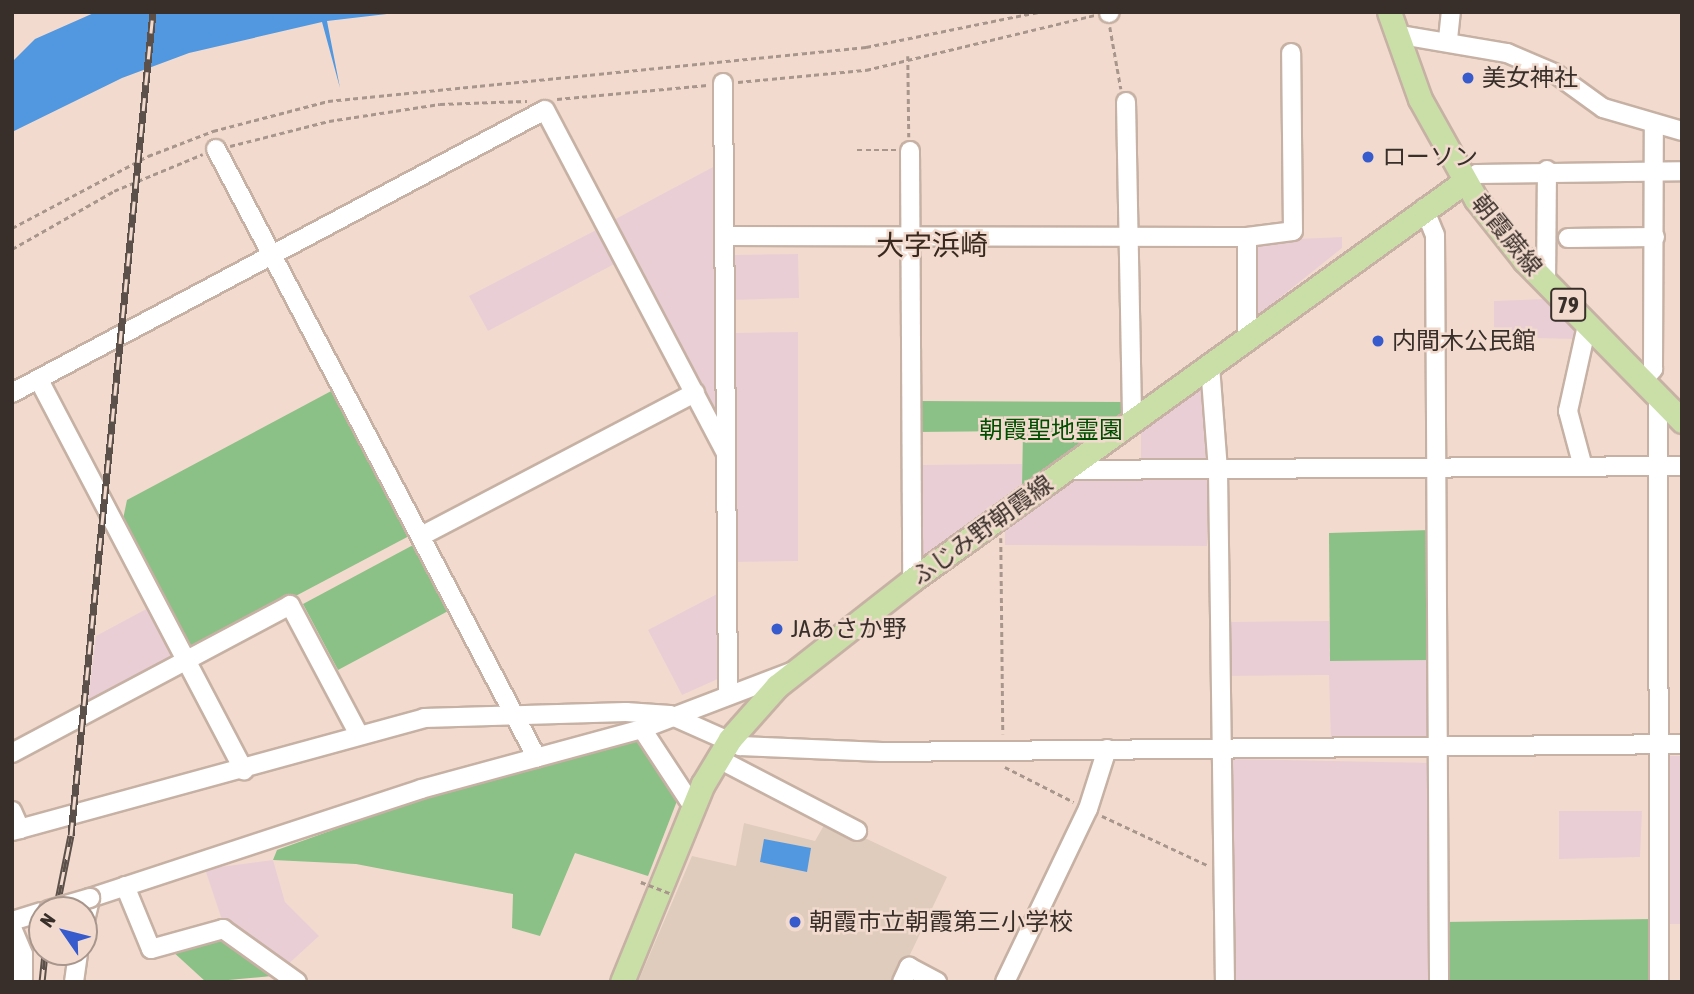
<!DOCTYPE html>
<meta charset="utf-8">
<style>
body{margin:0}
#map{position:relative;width:1694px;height:994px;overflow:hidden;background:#f2dbce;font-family:"Asap Condensed","Noto Sans JP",sans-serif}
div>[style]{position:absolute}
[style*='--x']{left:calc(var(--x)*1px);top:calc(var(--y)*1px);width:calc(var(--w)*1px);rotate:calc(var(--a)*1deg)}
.industrial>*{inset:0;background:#e9cfd5}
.education>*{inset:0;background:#dfccbd}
.green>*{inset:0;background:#8bc086}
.water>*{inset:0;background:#5298e0}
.path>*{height:2.5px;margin-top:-1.25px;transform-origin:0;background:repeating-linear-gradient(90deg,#a8968c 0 5px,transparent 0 8.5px)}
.roads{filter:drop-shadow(2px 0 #c6b1a4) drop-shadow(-2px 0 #c6b1a4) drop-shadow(0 2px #c6b1a4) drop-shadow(0 -2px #c6b1a4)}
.minor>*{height:18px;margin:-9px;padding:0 9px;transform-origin:9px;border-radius:9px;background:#fff}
.major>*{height:23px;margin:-11.5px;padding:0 11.5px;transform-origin:11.5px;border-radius:11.5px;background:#cadea8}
.rail>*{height:7px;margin-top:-3.5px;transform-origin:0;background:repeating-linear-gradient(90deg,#f2dbce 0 13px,#5c514a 0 26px);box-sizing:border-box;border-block:2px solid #5c514a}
.path-bridge>*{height:2.5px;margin-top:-1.25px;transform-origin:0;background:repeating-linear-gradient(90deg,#a8968c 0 5px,transparent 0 8.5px)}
.bridges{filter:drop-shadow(2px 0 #c6b1a4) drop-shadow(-2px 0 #c6b1a4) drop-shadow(0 2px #c6b1a4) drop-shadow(0 -2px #c6b1a4)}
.minor-bridge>*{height:18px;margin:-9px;padding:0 9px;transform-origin:9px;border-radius:9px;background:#fff}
.dots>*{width:19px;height:19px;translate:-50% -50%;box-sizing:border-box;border:4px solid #f2dbce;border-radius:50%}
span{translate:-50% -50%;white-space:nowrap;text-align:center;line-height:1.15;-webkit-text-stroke:5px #f2dbce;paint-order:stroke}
.shield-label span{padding:2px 5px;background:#f2dbce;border:2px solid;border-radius:5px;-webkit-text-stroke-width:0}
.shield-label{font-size:23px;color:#382f2a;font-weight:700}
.poi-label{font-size:24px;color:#382f2a}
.left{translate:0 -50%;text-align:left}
.street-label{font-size:24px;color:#382f2a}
.park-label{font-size:24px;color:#004f00}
.quarter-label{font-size:28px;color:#38281e}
.frame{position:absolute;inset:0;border:14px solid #382f2a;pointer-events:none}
.north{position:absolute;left:28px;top:896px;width:70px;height:70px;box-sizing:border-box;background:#f2dbce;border:2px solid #a8968c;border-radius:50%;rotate:305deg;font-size:19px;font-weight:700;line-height:28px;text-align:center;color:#382f2a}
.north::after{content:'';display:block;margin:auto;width:24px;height:32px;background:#375bcc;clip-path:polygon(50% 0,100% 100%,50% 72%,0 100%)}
</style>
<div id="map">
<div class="industrial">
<i style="clip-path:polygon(715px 166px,716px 228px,722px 430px,610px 222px)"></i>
<i style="clip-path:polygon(600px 228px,618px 262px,488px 331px,469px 296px)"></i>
<i style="clip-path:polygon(1342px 237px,1342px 248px,1252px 320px,1252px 241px)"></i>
<i style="clip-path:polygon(798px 254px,799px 298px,731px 300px,731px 255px)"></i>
<i style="clip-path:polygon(1545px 299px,1576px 331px,1575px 339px,1494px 337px,1494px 301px)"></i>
<i style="clip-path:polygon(798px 332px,798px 561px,734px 562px,732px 333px)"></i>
<i style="clip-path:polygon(1198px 389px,1204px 392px,1206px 466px,1141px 465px,1141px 430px)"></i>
<i style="clip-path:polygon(1022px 464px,1022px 486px,918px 562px,917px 465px)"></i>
<i style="clip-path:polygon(1076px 476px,1207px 476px,1207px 546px,1005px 545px,1005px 529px)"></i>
<i style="clip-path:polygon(721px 592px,720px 678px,682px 695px,648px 630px)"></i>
<i style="clip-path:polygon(150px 607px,179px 659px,87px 708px,96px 636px)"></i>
<i style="clip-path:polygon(1329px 621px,1330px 661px,1432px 660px,1429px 741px,1331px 742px,1329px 675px,1228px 676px,1228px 622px)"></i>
<i style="clip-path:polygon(1662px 756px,1682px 756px,1682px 924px,1664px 924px)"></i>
<i style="clip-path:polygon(1229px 759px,1432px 763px,1431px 982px,1232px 982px)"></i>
<i style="clip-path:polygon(1559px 811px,1642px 811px,1640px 857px,1559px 859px)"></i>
<i style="clip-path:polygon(273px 860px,285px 902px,319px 936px,284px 968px,223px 923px,205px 869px)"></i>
</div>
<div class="education">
<i style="clip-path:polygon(827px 820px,947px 877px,897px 982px,638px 982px,692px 856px,736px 866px,744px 823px,815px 841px)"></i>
</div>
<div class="green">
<i style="clip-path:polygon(335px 389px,411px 535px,190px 652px,122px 524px,127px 500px)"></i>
<i style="clip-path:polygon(916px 401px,1126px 402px,1126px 411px,1022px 486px,1023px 431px,916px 432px)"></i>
<i style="clip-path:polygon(1431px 530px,1432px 660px,1330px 661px,1329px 533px)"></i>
<i style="clip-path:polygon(415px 544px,450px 610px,338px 670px,303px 604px)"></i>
<i style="clip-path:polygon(641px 739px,677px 801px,648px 876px,575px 853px,540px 936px,512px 928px,513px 894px,356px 864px,273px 860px,277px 850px,419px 799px)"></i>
<i style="clip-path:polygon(1654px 919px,1654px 982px,1445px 982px,1444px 922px)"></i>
<i style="clip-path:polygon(223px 932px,272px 969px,272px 976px,206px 982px,171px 950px)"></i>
</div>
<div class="water">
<i style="clip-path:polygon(96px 12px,404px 12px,327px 21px,340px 88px,322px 22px,189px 53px,122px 78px,12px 132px,12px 62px,35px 39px)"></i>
<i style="clip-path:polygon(764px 839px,811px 848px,807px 872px,760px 862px)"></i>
</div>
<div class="path">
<i style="--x:1110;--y:27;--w:63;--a:79.9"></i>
<i style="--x:908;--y:56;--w:81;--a:89.3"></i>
<i style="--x:738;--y:82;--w:129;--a:-5.4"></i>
<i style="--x:866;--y:70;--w:236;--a:-13.5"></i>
<i style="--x:557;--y:99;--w:151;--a:-5.3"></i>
<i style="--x:230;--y:146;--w:102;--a:-14.2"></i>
<i style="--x:329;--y:121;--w:112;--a:-8.7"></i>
<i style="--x:440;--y:104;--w:87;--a:-2"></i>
<i style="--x:857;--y:150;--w:39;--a:0"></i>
<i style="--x:12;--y:228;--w:154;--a:-27.9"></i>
<i style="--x:148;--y:156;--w:70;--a:-21"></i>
<i style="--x:213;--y:131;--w:119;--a:-14.6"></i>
<i style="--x:328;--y:101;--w:541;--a:-5.73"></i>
<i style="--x:866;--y:47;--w:176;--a:-11.5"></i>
<i style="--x:12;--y:249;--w:117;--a:-29.6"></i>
<i style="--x:114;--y:191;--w:96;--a:-22.6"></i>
<i style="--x:1001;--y:538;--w:196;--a:89.4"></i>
<i style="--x:1005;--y:767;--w:77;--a:26.9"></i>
<i style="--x:1102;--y:816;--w:116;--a:25"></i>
<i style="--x:641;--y:882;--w:2;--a:27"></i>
</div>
<div class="roads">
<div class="minor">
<i style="--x:1109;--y:13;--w:1;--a:-45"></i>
<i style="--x:1395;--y:34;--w:114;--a:9.6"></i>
<i style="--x:1507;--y:53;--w:53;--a:23.2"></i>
<i style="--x:1556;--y:74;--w:58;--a:35.9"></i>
<i style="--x:1603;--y:108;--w:82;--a:16.2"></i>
<i style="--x:1448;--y:39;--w:27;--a:-84"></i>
<i style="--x:723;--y:83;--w:611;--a:89.53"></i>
<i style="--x:1126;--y:102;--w:320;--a:88.9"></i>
<i style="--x:216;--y:149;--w:688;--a:62.21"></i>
<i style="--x:910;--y:151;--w:429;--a:89.7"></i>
<i style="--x:1464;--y:182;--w:15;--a:-32"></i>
<i style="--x:1477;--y:174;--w:205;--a:-0.8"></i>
<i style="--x:1424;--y:208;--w:29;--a:68"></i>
<i style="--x:1435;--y:235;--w:747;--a:89.69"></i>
<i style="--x:724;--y:236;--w:523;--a:0.11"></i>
<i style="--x:1568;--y:238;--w:87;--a:-0.7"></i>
<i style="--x:1546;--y:283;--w:113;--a:-89.5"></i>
<i style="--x:1247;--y:338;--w:101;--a:-90"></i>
<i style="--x:1247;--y:237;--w:46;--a:-7.4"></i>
<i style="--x:1293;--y:231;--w:178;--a:-90.6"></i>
<i style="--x:1210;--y:366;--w:105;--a:85.6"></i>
<i style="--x:1218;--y:471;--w:511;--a:89.22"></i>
<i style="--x:39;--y:380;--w:441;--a:62.3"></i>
<i style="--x:1643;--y:381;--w:16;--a:-50"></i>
<i style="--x:1653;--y:369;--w:245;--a:-89.8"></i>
<i style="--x:12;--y:393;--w:603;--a:-27.97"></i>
<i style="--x:545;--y:110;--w:386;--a:62.2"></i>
<i style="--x:1658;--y:397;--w:585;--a:89.9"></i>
<i style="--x:1583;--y:467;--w:58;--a:-105"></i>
<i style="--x:1568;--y:411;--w:88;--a:-77.5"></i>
<i style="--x:1065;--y:470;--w:617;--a:-0.37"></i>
<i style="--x:423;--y:535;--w:307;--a:-27.6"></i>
<i style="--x:642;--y:729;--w:91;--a:56.7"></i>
<i style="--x:12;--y:753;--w:315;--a:-28"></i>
<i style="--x:290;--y:605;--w:147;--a:62"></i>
<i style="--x:717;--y:758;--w:158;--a:27.5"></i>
<i style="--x:12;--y:811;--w:20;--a:66"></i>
<i style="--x:12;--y:831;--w:427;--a:-15.3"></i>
<i style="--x:424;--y:718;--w:202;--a:-1.7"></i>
<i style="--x:626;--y:712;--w:44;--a:3.9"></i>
<i style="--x:670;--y:715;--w:77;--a:23.9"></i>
<i style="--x:740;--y:746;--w:142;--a:2.4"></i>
<i style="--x:882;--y:752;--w:800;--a:-0.57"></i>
<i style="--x:125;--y:886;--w:68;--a:67.6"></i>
<i style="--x:151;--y:949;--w:75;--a:-15.5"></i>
<i style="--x:223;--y:929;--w:91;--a:35.6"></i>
<i style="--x:12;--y:921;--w:31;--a:-17"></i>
<i style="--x:84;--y:925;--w:28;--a:-77"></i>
<i style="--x:90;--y:898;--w:348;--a:-18.2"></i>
<i style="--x:421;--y:789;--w:229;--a:-15.2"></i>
<i style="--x:642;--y:729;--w:160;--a:-20.9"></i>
<i style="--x:12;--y:928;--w:28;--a:67"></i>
<i style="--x:23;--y:954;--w:28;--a:90"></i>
<i style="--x:74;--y:982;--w:30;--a:-82"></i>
<i style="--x:902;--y:982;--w:17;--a:-65"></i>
<i style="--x:909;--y:967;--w:32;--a:28"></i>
<i style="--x:1005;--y:982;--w:192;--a:-64.4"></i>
<i style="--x:1088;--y:809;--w:63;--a:-72.4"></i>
</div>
<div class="major">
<i style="--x:1389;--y:12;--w:92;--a:70.4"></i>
<i style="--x:1420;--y:99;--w:115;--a:60.8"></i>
<i style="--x:1476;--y:199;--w:79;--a:51.7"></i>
<i style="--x:1525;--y:261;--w:224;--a:45.5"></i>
<i style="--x:622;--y:982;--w:214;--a:-67.8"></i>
<i style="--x:703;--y:784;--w:52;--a:-59"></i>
<i style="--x:730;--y:739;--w:71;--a:-48.4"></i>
<i style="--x:777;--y:686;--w:172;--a:-38.1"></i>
<i style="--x:912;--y:580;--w:681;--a:-35.79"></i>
</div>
</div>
<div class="rail">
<i style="--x:56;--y:910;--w:76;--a:-78.7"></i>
<i style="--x:71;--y:835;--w:827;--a:-84.31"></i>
<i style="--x:42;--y:982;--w:30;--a:-84"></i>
</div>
<div class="path-bridge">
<i style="--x:641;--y:882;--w:33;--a:21"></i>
</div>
<div class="bridges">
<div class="minor-bridge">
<i style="--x:49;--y:910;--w:43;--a:-16.3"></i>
</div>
</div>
<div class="dots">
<i style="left:1468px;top:78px;background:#375bcc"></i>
<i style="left:1368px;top:157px;background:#375bcc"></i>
<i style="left:1378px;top:341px;background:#375bcc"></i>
<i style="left:777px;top:629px;background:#375bcc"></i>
<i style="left:795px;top:922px;background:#375bcc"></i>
</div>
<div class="shield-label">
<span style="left:1568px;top:305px">79</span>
</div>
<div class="poi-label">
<span class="left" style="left:1482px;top:78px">美女神社</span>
<span class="left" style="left:1382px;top:157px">ローソン</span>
<span class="left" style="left:1392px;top:341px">内間木公民館</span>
<span class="left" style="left:791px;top:629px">JAあさか野</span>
<span class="left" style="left:809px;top:922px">朝霞市立朝霞第三小学校</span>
</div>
<div class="street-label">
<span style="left:1507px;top:235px;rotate:51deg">朝霞蕨線</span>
<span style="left:982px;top:530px;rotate:-36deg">ふじみ野朝霞線</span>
</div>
<div class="park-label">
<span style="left:1051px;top:430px">朝霞聖地霊園</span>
</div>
<div class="quarter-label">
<span style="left:932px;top:245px">大字浜崎</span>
</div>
<div class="frame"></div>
<div class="north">N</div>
</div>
